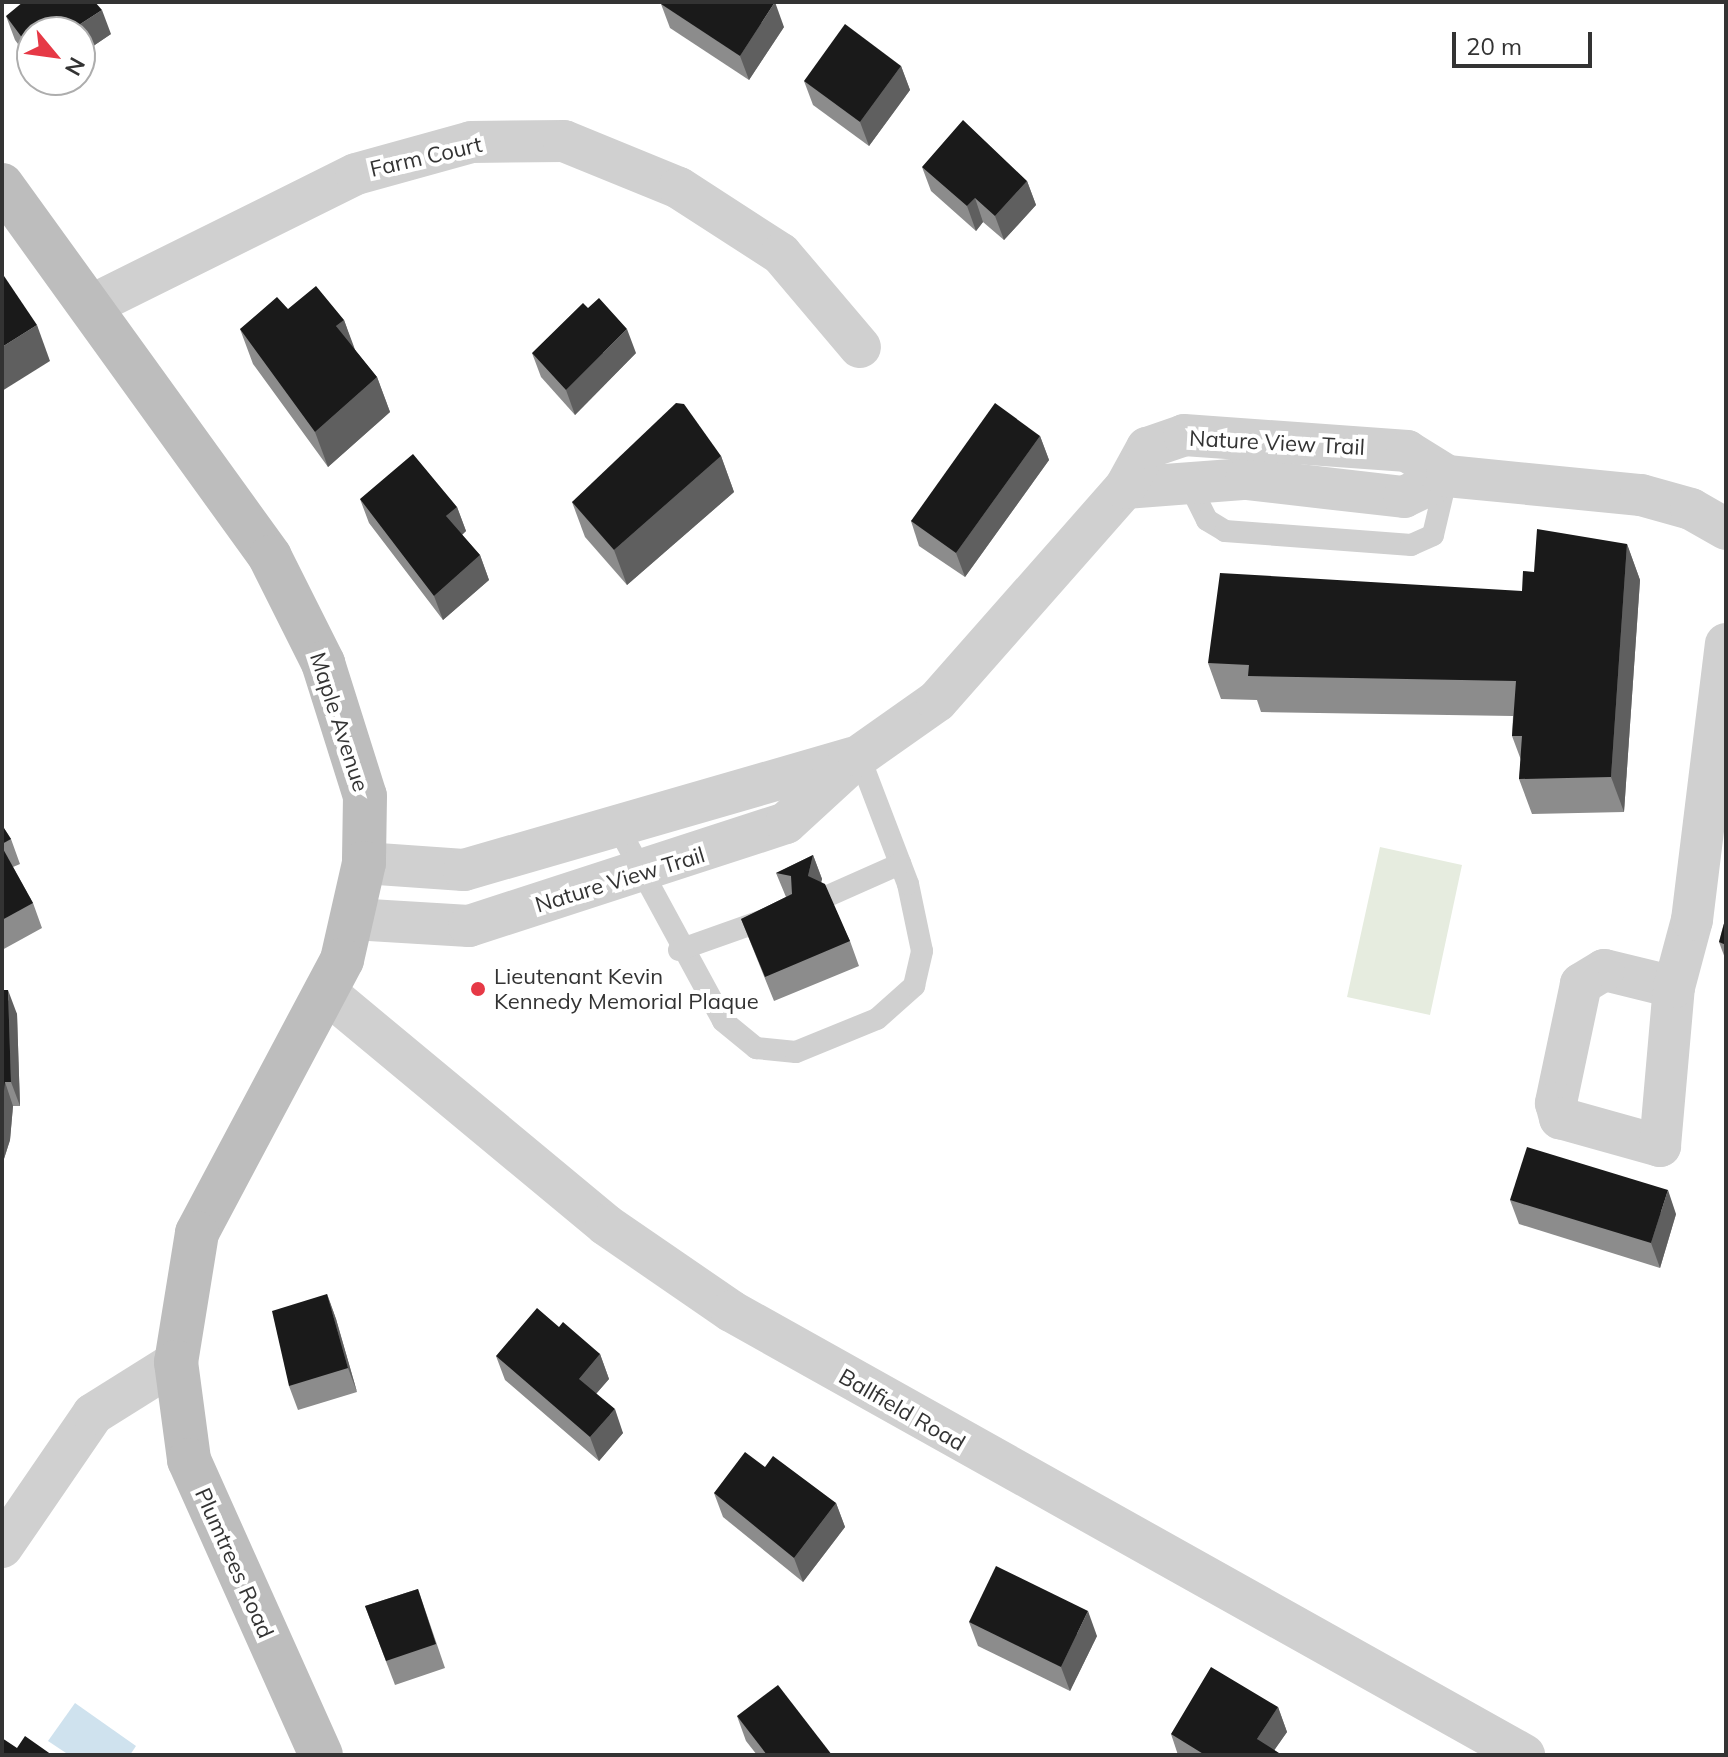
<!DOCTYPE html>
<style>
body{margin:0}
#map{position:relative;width:1728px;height:1757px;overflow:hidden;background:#fff;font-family:Mulish,sans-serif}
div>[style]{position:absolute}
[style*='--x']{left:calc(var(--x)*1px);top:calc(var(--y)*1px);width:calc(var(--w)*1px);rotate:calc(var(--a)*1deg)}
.green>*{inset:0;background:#e6ecdf}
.water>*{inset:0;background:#cfe2ee}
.service>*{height:22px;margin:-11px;padding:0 11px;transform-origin:11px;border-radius:11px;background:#d0d0d0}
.minor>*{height:42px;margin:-21px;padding:0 21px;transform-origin:21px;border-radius:21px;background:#d0d0d0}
.secondary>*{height:44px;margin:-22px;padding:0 22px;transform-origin:22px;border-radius:22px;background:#bdbdbd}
.wall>*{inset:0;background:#8c8c8c}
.shaded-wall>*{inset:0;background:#5f5f5f}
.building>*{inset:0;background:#1a1a1a}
.dots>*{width:22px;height:22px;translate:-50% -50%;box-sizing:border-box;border:4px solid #fff;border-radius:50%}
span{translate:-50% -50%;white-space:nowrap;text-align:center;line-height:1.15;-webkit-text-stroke:8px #fff;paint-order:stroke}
.street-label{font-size:22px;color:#333}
.poi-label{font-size:22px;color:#333}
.left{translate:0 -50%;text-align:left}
.frame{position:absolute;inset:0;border:4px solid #333;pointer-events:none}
.north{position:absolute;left:16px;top:16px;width:80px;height:80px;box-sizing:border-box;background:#fff;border:2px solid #adadad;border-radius:50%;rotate:119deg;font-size:22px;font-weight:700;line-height:32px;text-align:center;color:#333}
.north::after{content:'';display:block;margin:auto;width:28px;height:36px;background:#e63946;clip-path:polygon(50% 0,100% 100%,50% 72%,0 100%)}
.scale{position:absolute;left:1452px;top:32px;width:140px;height:36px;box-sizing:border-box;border:4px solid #333;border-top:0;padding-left:10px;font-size:24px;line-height:28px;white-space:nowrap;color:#333;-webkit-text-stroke:6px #fff;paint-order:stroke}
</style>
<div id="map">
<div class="green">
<i style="clip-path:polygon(1380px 847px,1462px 865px,1430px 1015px,1347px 997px)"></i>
</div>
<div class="water">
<i style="clip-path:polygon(75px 1703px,136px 1746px,130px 1755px,69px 1755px,48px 1741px)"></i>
</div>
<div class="service">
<i style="--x:1189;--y:484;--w:40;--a:63.4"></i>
<i style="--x:1207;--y:520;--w:21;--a:31"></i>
<i style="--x:1225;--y:531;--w:187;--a:4.3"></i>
<i style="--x:1411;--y:545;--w:24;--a:-24"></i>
<i style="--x:1433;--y:535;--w:61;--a:-76.7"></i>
<i style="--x:620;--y:831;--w:216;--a:61.5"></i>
<i style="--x:723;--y:1021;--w:43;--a:39.3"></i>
<i style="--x:756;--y:1048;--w:40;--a:5.7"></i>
<i style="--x:796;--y:1052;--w:87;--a:-22.2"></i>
<i style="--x:877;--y:1019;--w:50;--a:-41.7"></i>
<i style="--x:914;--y:986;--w:36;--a:-77"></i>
<i style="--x:922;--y:951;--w:68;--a:-101.8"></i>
<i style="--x:908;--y:884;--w:137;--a:-110.9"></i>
<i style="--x:830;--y:895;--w:77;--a:-23.9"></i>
<i style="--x:679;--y:950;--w:99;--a:-19.5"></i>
</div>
<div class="minor">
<i style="--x:94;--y:304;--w:292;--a:-26.4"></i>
<i style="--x:356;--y:174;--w:119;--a:-15.5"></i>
<i style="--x:471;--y:142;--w:93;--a:-0.6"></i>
<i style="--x:564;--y:141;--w:124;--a:22.2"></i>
<i style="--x:679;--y:188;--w:121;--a:32.9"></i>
<i style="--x:781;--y:254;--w:122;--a:49.7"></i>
<i style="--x:1125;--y:488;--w:121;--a:-4.3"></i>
<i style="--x:1246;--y:479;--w:159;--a:6.5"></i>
<i style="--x:1404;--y:497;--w:48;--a:-26"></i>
<i style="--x:364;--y:863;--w:100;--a:4"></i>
<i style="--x:464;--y:870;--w:405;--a:-16.1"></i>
<i style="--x:353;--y:919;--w:116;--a:3.5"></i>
<i style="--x:469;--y:926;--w:333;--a:-18"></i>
<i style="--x:786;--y:823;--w:99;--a:-42.5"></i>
<i style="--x:859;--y:756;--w:95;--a:-35.2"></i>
<i style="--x:937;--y:701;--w:284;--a:-48.6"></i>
<i style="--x:1125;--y:488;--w:46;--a:-61.2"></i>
<i style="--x:1147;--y:448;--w:39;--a:-19"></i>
<i style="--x:1184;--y:435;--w:224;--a:4.1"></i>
<i style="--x:1407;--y:451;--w:47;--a:32"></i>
<i style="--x:1447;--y:476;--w:195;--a:5.6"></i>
<i style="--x:1641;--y:495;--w:52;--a:15.6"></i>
<i style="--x:1691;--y:509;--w:40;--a:29.7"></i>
<i style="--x:1674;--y:987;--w:72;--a:-166.3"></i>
<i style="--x:1604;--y:970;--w:27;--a:149"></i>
<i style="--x:1581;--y:984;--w:122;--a:101.9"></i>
<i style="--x:1556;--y:1103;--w:16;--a:75"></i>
<i style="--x:1560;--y:1118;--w:104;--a:15.6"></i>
<i style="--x:1660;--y:1146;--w:160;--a:-85"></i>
<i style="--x:1674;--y:987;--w:69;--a:-75"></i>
<i style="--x:1692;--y:920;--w:278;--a:-83"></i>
<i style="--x:328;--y:994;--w:361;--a:39.7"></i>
<i style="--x:606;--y:1225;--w:152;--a:34.5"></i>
<i style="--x:731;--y:1311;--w:909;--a:29.24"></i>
<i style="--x:2;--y:1547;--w:161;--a:-55.6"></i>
<i style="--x:93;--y:1414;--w:98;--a:-32.1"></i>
</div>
<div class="secondary">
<i style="--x:2;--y:185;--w:458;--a:54.2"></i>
<i style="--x:270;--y:557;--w:119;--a:63.4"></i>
<i style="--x:323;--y:663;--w:139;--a:72.5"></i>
<i style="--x:365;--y:796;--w:67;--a:90.9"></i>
<i style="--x:364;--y:863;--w:99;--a:102.8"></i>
<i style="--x:342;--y:960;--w:309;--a:118"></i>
<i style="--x:197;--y:1233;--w:131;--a:99.2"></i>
<i style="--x:176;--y:1362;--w:99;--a:82.4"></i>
<i style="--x:189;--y:1460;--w:323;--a:65.9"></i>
</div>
<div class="wall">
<i style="clip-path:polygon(661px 4px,784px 27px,749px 80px,670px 28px)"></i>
<i style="clip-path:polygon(6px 16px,111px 34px,80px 55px,80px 32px,32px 32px,32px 63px,15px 40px)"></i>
<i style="clip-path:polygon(901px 66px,910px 90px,869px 146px,813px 105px,804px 81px)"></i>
<i style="clip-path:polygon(922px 167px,1027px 181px,1036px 205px,1004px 240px,983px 222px,976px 231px,931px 191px)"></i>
<i style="clip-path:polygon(288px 309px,344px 320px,354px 349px,377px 377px,390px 412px,328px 467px,253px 364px,240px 329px)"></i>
<i style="clip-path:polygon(532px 353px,636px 353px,575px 415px,541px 377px)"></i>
<i style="clip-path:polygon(1040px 436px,1049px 460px,965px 577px,919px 546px,911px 521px)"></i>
<i style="clip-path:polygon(721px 456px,734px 492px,627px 585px,585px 537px,572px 502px)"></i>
<i style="clip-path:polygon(360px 499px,457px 507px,466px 531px,462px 535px,480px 555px,489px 580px,443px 620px,369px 523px)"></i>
<i style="clip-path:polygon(1627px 544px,1640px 580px,1624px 812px,1532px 814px,1519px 779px,1521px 760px,1512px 736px,1513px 716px,1261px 712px,1257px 700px,1221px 699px,1208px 663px,1522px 591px,1534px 572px)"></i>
<i style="clip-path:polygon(2px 825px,11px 839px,20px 864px,13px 867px,33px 903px,42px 928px,2px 950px)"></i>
<i style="clip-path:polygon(813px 855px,822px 879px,821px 882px,850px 941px,859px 966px,774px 1001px,741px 919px,786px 897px,776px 873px)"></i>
<i style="clip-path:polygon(1726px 916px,1726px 961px,1719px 942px)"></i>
<i style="clip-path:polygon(2px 990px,17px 1014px,20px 1106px,13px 1106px,10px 1140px,2px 1165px)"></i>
<i style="clip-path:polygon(1510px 1200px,1676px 1214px,1660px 1268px,1519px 1224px)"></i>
<i style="clip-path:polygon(327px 1294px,336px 1319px,357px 1392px,298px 1410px,289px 1386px)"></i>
<i style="clip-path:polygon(559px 1327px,600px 1354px,609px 1379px,596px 1394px,623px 1433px,599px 1461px,505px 1380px,496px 1356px)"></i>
<i style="clip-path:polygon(765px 1467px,836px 1503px,845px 1527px,803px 1582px,723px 1517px,714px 1493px)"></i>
<i style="clip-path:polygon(418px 1589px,445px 1668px,395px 1685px,365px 1606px)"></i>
<i style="clip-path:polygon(969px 1622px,1097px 1636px,1070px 1691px,978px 1646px)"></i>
<i style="clip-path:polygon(1278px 1707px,1287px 1732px,1274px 1750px,1282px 1755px,1178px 1755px,1171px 1734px)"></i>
<i style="clip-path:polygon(737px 1716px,832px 1755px,757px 1755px,746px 1741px)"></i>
</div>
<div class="shaded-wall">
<i style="clip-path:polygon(775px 2px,784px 27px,749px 80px,740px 56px)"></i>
<i style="clip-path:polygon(102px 10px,111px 34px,80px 55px,80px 32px,68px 32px)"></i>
<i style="clip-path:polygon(901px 66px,910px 90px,869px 146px,860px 122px)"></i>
<i style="clip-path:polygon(1027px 181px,1036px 205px,1004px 240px,995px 216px)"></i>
<i style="clip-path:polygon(975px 198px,983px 222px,976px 231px,967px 206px)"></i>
<i style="clip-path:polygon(344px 320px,357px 355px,336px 326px)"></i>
<i style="clip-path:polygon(37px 325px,50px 361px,2px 391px,2px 347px)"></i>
<i style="clip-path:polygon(627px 329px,636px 353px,575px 415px,566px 390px)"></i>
<i style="clip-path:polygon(377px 377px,390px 412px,328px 467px,315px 432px)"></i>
<i style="clip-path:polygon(1040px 436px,1049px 460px,965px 577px,956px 553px)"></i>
<i style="clip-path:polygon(721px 456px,734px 492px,627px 585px,614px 550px)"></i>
<i style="clip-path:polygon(457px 507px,466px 531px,455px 541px,446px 516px)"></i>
<i style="clip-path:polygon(1627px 544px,1640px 580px,1624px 812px,1611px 777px)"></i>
<i style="clip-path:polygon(480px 555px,489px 580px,443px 620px,434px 596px)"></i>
<i style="clip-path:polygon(813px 855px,822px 879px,817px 900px,808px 876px)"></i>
<i style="clip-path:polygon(8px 990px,17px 1014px,20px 1106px,11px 1082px)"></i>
<i style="clip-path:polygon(5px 1082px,13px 1106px,10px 1140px,2px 1165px,2px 1110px)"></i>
<i style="clip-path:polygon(1668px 1190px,1676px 1214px,1660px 1268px,1651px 1243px)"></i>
<i style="clip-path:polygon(327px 1294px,336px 1319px,357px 1392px,348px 1368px)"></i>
<i style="clip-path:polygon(600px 1354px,609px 1379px,588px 1403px,579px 1379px)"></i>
<i style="clip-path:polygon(615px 1409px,623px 1433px,599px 1461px,590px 1437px)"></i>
<i style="clip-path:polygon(836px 1503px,845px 1527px,803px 1582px,794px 1558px)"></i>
<i style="clip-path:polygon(1088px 1611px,1097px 1636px,1070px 1691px,1061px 1667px)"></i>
<i style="clip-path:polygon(1278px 1707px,1287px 1732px,1271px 1755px,1257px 1739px)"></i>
</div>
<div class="building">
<i style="clip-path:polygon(23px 2px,95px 2px,102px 10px,68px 32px,32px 32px,32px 51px,6px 16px)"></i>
<i style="clip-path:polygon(663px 2px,775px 2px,740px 56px,661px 4px)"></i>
<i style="clip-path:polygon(845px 24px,901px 66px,860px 122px,804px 81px)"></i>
<i style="clip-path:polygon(963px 120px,1027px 181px,995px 216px,975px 198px,967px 206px,922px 167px)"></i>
<i style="clip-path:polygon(2px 273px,37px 325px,2px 347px)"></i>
<i style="clip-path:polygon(316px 286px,344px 320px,336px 326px,377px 377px,315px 432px,240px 329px,277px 297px,288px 309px)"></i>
<i style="clip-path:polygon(599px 298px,627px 329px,566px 390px,532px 353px,583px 303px,588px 308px)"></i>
<i style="clip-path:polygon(676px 403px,684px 404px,721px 456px,614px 550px,572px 502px)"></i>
<i style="clip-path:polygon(995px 403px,1040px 436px,956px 553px,911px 521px)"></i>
<i style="clip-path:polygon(413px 454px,457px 507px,446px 516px,480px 555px,434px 596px,360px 499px)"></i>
<i style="clip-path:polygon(1537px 529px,1627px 544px,1611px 777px,1519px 779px,1522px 736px,1512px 736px,1516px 681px,1248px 676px,1249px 665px,1208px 663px,1220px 573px,1522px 591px,1523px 571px,1534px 572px)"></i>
<i style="clip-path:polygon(2px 825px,11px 839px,2px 844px)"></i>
<i style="clip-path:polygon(2px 847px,33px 903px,2px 920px)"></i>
<i style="clip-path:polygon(813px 855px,808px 876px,825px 884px,850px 941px,765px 977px,741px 919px,792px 894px,791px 876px,776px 873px)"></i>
<i style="clip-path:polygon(1726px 916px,1726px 945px,1719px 942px)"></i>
<i style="clip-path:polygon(2px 990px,8px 990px,11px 1082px,5px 1082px,2px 1110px)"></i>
<i style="clip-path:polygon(1527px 1147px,1668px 1190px,1651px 1243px,1510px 1200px)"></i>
<i style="clip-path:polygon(327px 1294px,348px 1368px,289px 1386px,272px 1311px)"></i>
<i style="clip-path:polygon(537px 1308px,559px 1327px,563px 1322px,600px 1354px,579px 1379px,615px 1409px,590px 1437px,496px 1356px)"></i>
<i style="clip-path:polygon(745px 1452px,765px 1467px,773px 1456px,836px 1503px,794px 1558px,714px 1493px)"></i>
<i style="clip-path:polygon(996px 1566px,1088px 1611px,1061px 1667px,969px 1622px)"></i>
<i style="clip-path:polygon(418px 1589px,436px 1644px,386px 1661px,365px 1606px)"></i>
<i style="clip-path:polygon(1211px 1667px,1278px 1707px,1257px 1739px,1282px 1755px,1205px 1755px,1171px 1734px)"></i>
<i style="clip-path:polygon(778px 1685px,832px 1755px,767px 1755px,737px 1716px)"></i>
<i style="clip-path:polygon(25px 1736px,52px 1755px,2px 1755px,2px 1738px,17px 1748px)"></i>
</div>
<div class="dots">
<i style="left:478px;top:989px;background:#e63946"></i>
</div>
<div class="street-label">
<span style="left:426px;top:157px;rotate:-13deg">Farm Court</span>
<span style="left:1277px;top:443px;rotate:3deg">Nature View Trail</span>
<span style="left:339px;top:722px;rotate:72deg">Maple Avenue</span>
<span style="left:620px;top:880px;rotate:-17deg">Nature View Trail</span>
<span style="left:902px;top:1410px;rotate:30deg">Ballfield Road</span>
<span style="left:234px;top:1563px;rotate:66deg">Plumtrees Road</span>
</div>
<div class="poi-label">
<span class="left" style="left:494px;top:989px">Lieutenant Kevin<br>Kennedy Memorial Plaque</span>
</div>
<div class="frame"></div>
<div class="north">N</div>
<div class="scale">20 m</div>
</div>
